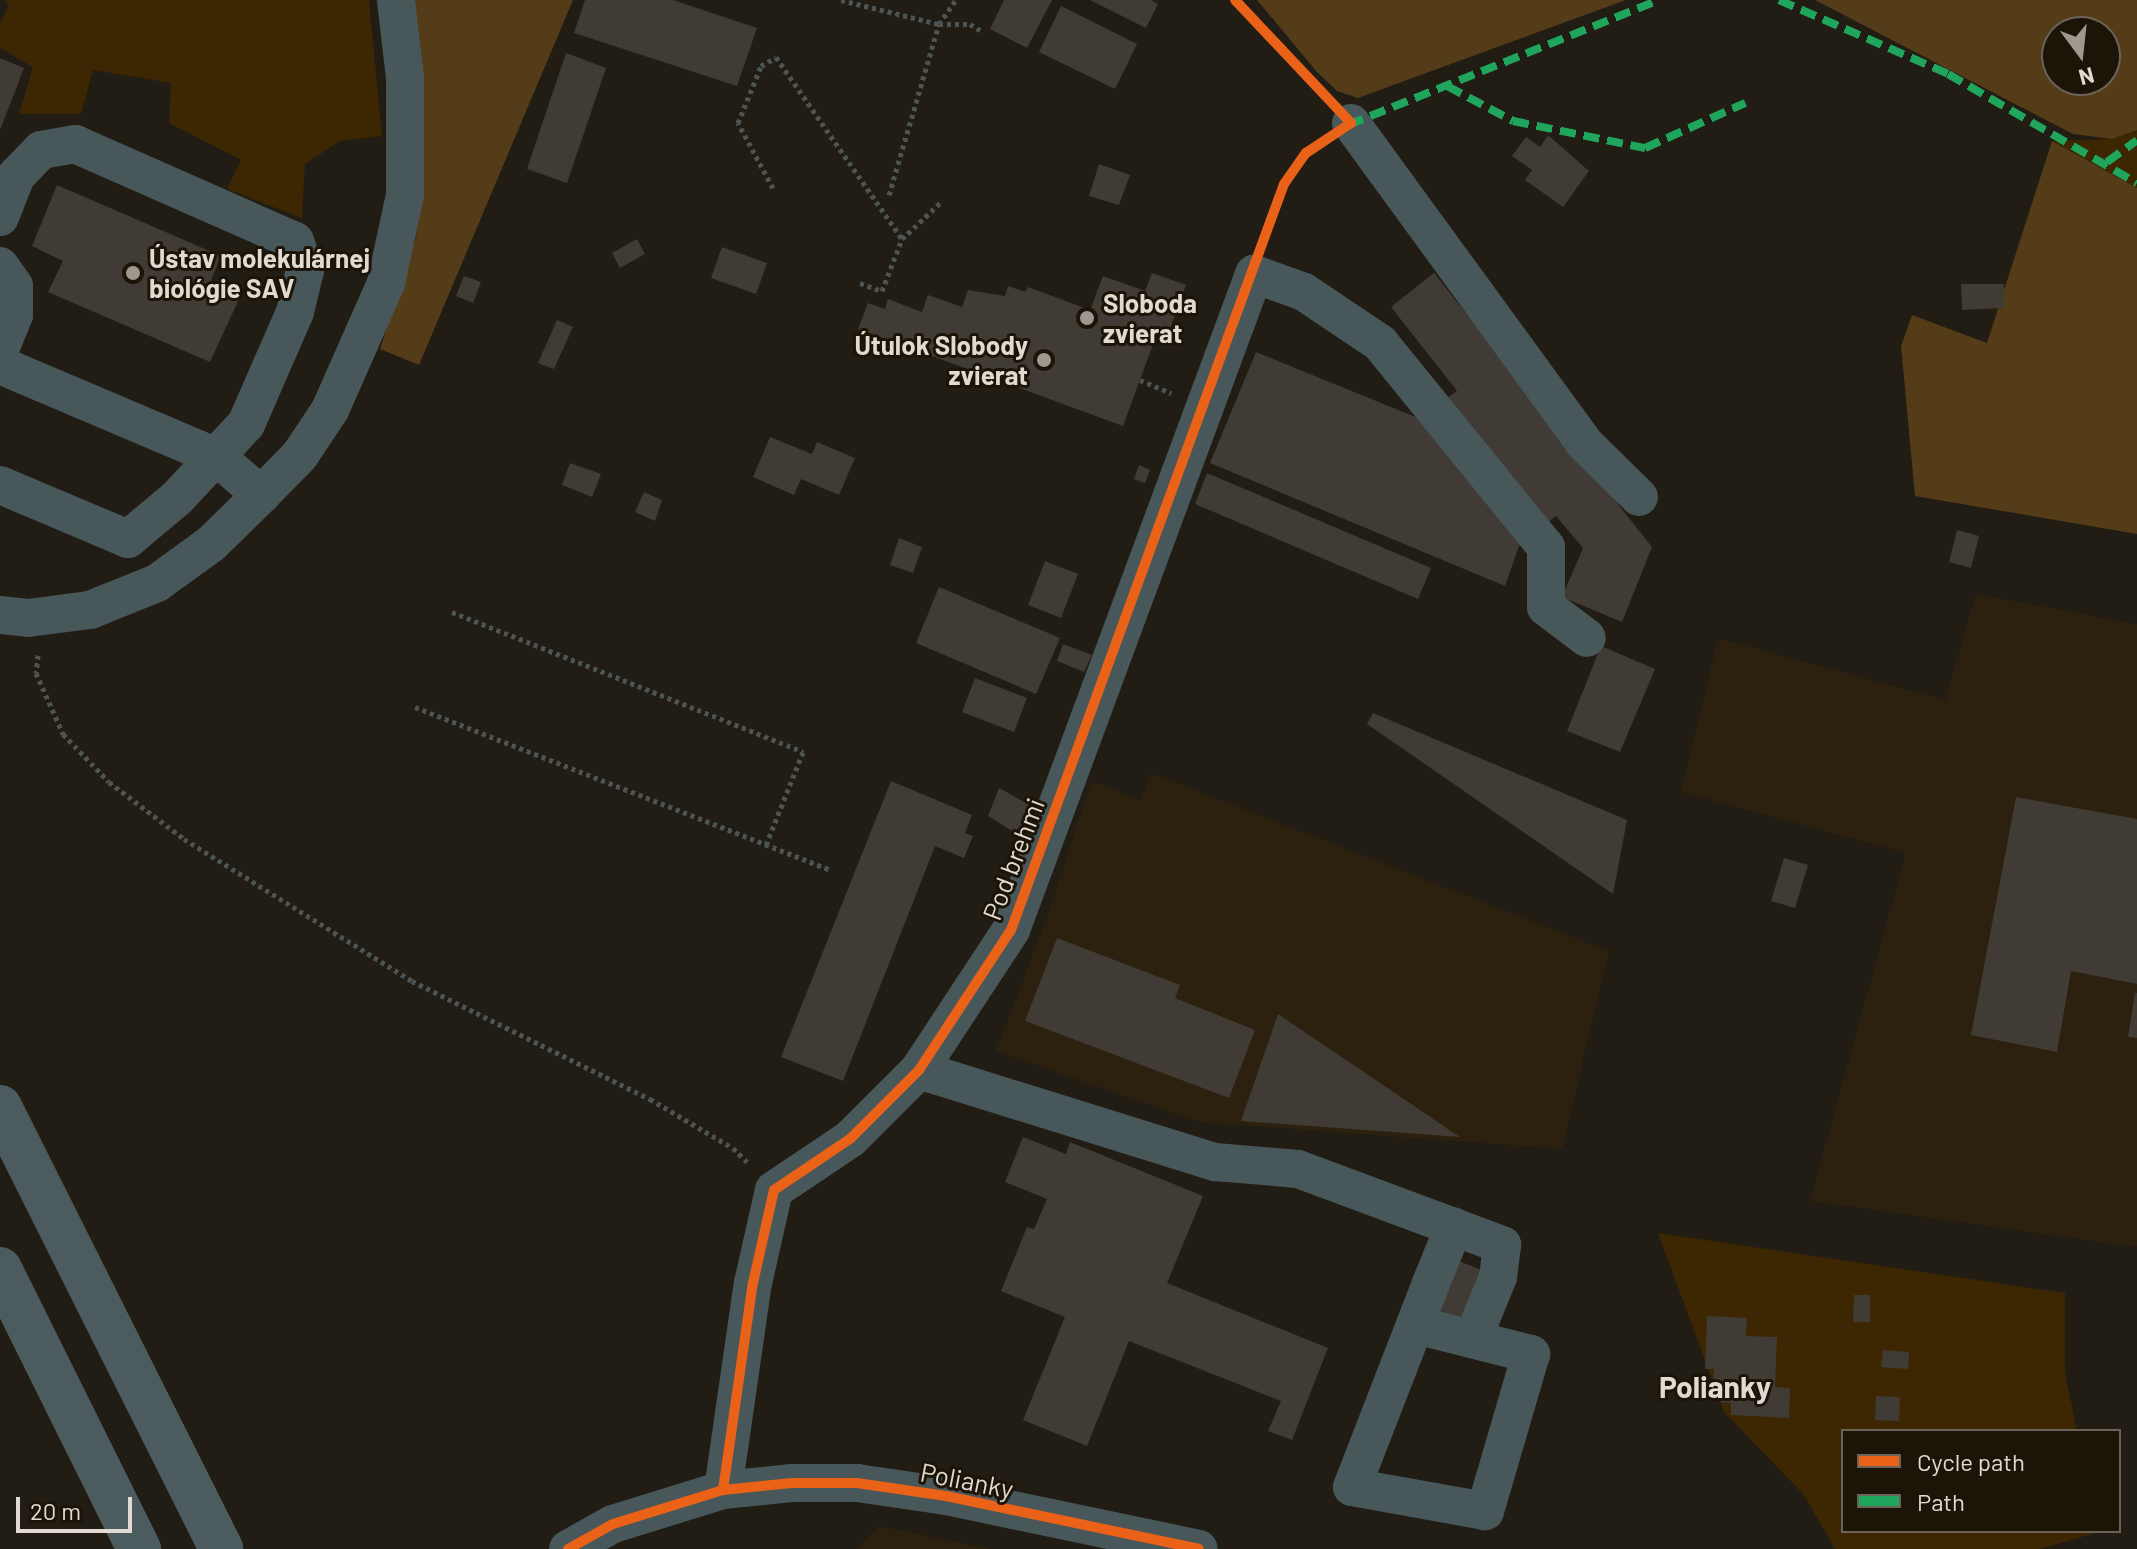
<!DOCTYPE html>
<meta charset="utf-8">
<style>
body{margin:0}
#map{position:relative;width:2137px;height:1549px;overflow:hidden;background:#211c14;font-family:Barlow,sans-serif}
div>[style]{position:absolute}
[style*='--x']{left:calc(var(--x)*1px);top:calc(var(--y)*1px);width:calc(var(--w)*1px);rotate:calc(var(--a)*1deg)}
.built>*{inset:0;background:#2c200e}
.green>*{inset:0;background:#3d2703}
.forest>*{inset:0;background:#533c17}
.building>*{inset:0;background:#403b34}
.path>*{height:5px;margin-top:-2.5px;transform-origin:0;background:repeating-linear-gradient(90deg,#4d5454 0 4px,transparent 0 8px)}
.minor>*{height:38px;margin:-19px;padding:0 19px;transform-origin:19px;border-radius:19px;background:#48575a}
.highway>*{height:44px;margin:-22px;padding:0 22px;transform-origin:22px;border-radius:22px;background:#4c5c5e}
.quiet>*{height:8px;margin-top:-4px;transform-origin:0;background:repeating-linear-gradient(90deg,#20a55d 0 16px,transparent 0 24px)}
.cycleway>*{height:10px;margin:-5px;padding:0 5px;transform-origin:5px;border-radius:5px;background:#ea6118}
.dots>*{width:22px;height:22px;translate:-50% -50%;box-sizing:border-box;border:4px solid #1c1407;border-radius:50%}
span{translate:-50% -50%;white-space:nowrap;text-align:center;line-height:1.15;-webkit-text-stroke:6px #1c1407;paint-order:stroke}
.poi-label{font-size:26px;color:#e1dad2;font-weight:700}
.left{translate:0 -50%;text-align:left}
.right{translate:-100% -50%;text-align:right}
.street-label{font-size:26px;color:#e1dad2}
.quarter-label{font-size:30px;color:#e1dad2;font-weight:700}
.legend{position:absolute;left:1841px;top:1429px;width:280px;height:104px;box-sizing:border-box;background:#1c1407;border:2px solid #6b6358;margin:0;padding:10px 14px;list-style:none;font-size:24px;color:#e1dad2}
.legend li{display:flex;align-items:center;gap:16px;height:40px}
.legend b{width:40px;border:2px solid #6b6358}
.north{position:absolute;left:2041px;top:16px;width:80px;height:80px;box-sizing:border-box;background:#1c1407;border:2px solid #6b6358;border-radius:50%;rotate:165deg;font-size:22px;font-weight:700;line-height:32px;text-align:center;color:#e1dad2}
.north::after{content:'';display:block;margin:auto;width:28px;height:36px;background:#9e9890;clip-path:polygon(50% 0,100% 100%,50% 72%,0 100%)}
.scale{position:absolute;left:16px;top:1497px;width:116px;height:36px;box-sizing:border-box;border:4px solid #e1dad2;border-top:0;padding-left:10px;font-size:24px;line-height:28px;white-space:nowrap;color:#e1dad2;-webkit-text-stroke:6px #1c1407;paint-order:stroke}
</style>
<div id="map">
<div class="built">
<i style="clip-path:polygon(1976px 594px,2137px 624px,2137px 1247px,1810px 1201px,1906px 853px,1681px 792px,1718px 638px,1945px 700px)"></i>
<i style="clip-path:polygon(1151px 773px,1609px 951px,1562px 1149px,1199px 1122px,996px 1051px,1046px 920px,1091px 781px,1140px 800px)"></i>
<i style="clip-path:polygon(879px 1526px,991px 1549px,856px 1549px)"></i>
</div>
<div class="green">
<i style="clip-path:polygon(4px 0,369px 0,382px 136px,340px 141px,305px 164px,302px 218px,227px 189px,241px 160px,169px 123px,171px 83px,93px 70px,81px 114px,19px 114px,33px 67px,0 48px,0 24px,9px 5px)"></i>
<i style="clip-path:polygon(2137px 130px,2137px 188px,2052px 141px,2112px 139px)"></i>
<i style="clip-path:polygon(1658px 1233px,2065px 1293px,2065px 1373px,2077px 1431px,1843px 1431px,1843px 1531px,2099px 1532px,2039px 1549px,1835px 1549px,1804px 1495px,1724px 1412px)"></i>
</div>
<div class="forest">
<i style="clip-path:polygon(415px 0,573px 0,419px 365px,380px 349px,416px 237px,424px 164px)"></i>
<i style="clip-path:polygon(1257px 0,1626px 0,1358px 98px,1337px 91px,1317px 72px)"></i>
<i style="clip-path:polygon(evenodd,1815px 0,2137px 0,2137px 130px,2112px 139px,2073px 134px,1815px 0,2105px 32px,2105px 80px,2057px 80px,2057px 32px,2105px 32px)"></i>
<i style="clip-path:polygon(2052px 141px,2137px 188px,2137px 534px,1915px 496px,1901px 346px,1912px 315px,1987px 343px)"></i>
</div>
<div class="building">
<i style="clip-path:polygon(585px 0,673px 0,757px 28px,737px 86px,574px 33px)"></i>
<i style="clip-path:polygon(1004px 0,1052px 0,1027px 48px,990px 29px)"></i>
<i style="clip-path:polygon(1090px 0,1151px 0,1158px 4px,1146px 28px)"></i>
<i style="clip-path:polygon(1061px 6px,1137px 44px,1115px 89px,1039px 52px)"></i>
<i style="clip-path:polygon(566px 53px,606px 68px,567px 183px,527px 169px)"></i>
<i style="clip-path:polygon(0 58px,24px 68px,0 130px)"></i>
<i style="clip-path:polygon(1548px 135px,1589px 171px,1563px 207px,1525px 180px,1532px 170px,1512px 156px,1526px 137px,1540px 147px)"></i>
<i style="clip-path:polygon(1099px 164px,1130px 175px,1119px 205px,1089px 196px)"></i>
<i style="clip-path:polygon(57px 185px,221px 256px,210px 283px,240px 297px,210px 362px,48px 292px,63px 261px,32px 246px)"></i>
<i style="clip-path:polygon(637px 239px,645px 254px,620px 268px,612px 253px)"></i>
<i style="clip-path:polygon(722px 247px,767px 263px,756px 294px,711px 278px)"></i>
<i style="clip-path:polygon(1152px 273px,1186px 285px,1166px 340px,1156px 336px,1123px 426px,858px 329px,868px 303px,885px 309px,888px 299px,922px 312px,928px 295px,962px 307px,968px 290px,1005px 296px,1008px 286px,1025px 292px,1028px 287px,1090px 310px,1103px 276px,1145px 291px)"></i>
<i style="clip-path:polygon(1434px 273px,1652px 547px,1622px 622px,1562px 597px,1583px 548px,1556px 516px,1519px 546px,1505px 586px,1210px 463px,1256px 352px,1418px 418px,1457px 391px,1391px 307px)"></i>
<i style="clip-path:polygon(464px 276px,481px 282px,473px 303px,456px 296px)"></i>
<i style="clip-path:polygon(1961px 284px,2004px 284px,2004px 308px,1962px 310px)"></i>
<i style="clip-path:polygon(557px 320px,573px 327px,554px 369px,538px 363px)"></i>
<i style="clip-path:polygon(770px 437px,812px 454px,817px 442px,855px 458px,839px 495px,801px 479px,794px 495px,753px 477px)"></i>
<i style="clip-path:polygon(570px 463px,601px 474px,592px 497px,562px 485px)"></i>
<i style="clip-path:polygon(1139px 465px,1150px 470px,1145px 483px,1134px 479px)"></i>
<i style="clip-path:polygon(1207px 473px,1431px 568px,1418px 599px,1195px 504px)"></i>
<i style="clip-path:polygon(644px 492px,662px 500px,655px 521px,635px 512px)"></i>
<i style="clip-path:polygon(1957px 530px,1979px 536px,1971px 568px,1949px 562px)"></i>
<i style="clip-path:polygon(899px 538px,922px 547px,913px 573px,890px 565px)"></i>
<i style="clip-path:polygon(1045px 561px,1078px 574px,1061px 618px,1028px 605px)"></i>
<i style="clip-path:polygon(939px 587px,1060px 638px,1036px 694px,916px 643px)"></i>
<i style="clip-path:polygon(1063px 644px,1092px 655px,1084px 672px,1057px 661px)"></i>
<i style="clip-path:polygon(1601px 646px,1655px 669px,1620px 752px,1567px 731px)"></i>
<i style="clip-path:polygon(975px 678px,1027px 698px,1014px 732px,962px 712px)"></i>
<i style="clip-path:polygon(1373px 713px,1627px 820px,1613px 894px,1367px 724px)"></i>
<i style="clip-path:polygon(891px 781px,972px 815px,965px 833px,973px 836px,964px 858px,935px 846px,843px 1081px,781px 1057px)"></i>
<i style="clip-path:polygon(999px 788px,1035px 808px,1022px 837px,988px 816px)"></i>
<i style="clip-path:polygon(2016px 797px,2137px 819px,2137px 984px,2071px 971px,2057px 1052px,1971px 1035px)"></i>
<i style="clip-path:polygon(1784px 858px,1808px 865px,1795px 908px,1771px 901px)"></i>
<i style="clip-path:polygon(1057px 938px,1180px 985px,1175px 998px,1255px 1030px,1229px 1098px,1025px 1021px)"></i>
<i style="clip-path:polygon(2135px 993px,2137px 993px,2137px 1038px,2128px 1037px)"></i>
<i style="clip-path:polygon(1278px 1014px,1460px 1137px,1241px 1121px)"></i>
<i style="clip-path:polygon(1023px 1137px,1066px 1154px,1070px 1142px,1203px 1196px,1167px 1283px,1328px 1348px,1292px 1440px,1268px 1431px,1281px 1401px,1129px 1341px,1087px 1446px,1023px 1420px,1065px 1317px,1001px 1291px,1027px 1227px,1034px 1229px,1047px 1199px,1005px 1182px)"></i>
<i style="clip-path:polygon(1456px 1260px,1482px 1270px,1464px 1321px,1437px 1310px)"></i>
<i style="clip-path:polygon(1854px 1295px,1870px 1295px,1870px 1322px,1853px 1322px)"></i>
<i style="clip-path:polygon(1707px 1316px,1747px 1318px,1746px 1336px,1777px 1337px,1775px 1387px,1790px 1388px,1789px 1418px,1731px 1415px,1731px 1403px,1720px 1402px,1721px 1388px,1713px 1388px,1714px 1369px,1705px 1369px)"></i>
<i style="clip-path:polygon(1883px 1350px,1909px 1352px,1908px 1369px,1881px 1367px)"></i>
<i style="clip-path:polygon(1876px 1396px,1900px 1397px,1899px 1421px,1875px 1420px)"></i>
</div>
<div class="path">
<i style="--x:841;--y:0;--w:101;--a:13.8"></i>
<i style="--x:939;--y:24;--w:31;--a:0"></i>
<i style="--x:970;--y:24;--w:15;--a:32"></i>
<i style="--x:773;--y:188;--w:74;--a:-118.3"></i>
<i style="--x:738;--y:123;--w:61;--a:-68"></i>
<i style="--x:761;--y:66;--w:17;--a:-31"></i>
<i style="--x:776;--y:57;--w:221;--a:55.3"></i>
<i style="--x:889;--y:195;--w:178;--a:-73.7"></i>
<i style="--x:939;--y:24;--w:29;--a:-55"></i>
<i style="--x:860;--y:283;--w:23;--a:20"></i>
<i style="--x:882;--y:291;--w:56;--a:-69"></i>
<i style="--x:902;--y:239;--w:55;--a:-43.5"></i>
<i style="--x:1140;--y:380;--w:34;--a:23"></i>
<i style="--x:452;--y:612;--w:378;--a:21.7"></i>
<i style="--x:803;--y:752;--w:100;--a:111.7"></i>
<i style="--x:38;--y:655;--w:18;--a:96"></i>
<i style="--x:36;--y:673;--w:67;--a:66.1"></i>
<i style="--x:63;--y:734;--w:66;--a:46.2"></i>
<i style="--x:109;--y:782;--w:94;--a:37.2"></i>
<i style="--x:184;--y:839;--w:269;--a:31.9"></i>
<i style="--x:412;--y:981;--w:266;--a:26.4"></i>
<i style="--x:650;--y:1099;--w:96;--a:30.6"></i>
<i style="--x:733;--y:1148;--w:21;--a:45"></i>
<i style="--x:415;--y:707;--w:447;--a:21.4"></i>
</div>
<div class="minor">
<i style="--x:1351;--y:123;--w:396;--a:53.9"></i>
<i style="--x:1584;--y:443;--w:77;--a:44.5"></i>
<i style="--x:0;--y:217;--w:44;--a:-68.7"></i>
<i style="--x:16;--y:176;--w:36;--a:-46"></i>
<i style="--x:41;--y:150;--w:35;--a:-10"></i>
<i style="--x:75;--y:144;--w:240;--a:23.8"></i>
<i style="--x:295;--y:241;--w:31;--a:71"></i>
<i style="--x:305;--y:270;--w:43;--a:103.4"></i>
<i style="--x:295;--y:312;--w:122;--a:113.6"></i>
<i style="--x:246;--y:424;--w:101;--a:133"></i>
<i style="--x:177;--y:498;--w:64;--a:140.1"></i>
<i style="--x:128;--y:539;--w:139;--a:-157.1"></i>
<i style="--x:0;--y:266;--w:24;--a:55"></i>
<i style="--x:14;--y:286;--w:29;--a:90"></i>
<i style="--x:14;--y:315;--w:38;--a:112"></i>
<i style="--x:0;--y:365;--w:236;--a:23"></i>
<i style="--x:217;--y:457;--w:58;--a:40.8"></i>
<i style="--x:0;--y:615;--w:28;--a:6"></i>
<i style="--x:28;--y:618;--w:63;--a:-7.4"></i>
<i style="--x:90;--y:610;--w:72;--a:-21.9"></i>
<i style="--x:157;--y:583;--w:68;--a:-36"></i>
<i style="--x:212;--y:543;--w:69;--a:-44.4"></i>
<i style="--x:261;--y:495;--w:56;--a:-45.7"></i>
<i style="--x:300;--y:455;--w:54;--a:-56.3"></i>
<i style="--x:330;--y:410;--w:139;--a:-66.2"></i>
<i style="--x:386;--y:283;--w:90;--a:-77.8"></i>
<i style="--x:405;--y:195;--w:117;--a:-90"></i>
<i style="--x:405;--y:78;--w:79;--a:-96.6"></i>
<i style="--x:919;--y:1070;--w:310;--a:17.3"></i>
<i style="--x:1215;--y:1162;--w:83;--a:4.8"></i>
<i style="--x:1298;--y:1169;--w:218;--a:20.4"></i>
<i style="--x:1502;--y:1245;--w:32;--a:97"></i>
<i style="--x:1498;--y:1277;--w:66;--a:112.3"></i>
<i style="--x:1416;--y:1325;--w:119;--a:14.2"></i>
<i style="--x:1531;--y:1354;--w:164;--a:106.3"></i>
<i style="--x:1485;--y:1511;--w:135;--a:-169.8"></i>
<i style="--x:1352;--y:1487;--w:219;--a:-68.8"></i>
<i style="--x:1431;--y:1283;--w:61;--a:-67.7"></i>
<i style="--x:723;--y:1490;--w:209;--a:-81.8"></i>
<i style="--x:753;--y:1283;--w:95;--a:-77.3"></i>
<i style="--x:774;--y:1190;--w:92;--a:-33.9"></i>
<i style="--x:850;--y:1139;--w:98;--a:-45"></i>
<i style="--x:919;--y:1070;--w:168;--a:-56.7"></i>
<i style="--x:1011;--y:930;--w:700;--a:-69.67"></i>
<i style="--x:1254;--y:274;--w:53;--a:19.8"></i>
<i style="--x:1304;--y:292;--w:92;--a:33.9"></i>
<i style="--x:1380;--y:343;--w:263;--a:50.9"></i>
<i style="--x:1546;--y:547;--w:60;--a:90"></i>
<i style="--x:1546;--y:607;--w:51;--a:37.1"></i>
<i style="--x:568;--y:1549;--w:51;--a:-29.1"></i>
<i style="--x:613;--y:1524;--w:115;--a:-17.2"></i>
<i style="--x:723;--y:1490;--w:69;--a:-5.8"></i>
<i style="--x:792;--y:1483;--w:65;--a:0"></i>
<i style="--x:857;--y:1483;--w:90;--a:8.3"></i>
<i style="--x:946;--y:1496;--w:258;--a:11.8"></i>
</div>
<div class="highway">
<i style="--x:0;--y:1107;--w:494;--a:63.4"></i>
<i style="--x:0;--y:1269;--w:313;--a:63.6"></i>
</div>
<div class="quiet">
<i style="--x:1779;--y:0;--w:184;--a:23.6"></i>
<i style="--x:1948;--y:74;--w:218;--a:30"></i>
<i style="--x:1447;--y:86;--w:75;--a:27.9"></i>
<i style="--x:1513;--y:121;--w:135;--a:11.6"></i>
<i style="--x:1645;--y:148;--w:110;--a:-24.2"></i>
<i style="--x:1348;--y:125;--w:335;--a:-21.9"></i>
<i style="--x:2107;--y:162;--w:37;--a:-36"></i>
</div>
<div class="cycleway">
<i style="--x:723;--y:1490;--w:209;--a:-81.8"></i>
<i style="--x:753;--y:1283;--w:95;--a:-77.3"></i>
<i style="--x:774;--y:1190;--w:92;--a:-33.9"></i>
<i style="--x:850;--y:1139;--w:98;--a:-45"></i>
<i style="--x:919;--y:1070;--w:168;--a:-56.7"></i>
<i style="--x:1011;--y:930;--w:794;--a:-69.9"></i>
<i style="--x:1284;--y:184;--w:38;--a:-55"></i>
<i style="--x:1306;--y:153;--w:54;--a:-33.7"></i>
<i style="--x:1351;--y:123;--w:169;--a:-133.3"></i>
<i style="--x:568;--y:1549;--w:51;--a:-29.1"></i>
<i style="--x:613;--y:1524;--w:115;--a:-17.2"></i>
<i style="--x:723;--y:1490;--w:69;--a:-5.8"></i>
<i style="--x:792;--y:1483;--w:65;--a:0"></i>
<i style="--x:857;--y:1483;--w:90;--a:8.3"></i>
<i style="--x:946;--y:1496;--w:258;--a:11.8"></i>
</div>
<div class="dots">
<i style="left:133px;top:273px;background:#9e9890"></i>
<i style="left:1087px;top:318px;background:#9e9890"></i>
<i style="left:1044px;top:360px;background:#9e9890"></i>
</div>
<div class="poi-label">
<span class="left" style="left:149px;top:273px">Ústav molekulárnej<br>biológie SAV</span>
<span class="left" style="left:1103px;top:318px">Sloboda<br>zvierat</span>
<span class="right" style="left:1028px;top:360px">Útulok Slobody<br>zvierat</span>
</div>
<div class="street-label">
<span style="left:1013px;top:859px;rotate:-69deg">Pod brehmi</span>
<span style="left:967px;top:1480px;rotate:11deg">Polianky</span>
</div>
<div class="quarter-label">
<span style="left:1715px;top:1386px">Polianky</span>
</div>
<ul class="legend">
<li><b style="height:10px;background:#ea6118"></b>Cycle path</li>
<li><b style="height:10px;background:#20a55d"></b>Path</li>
</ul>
<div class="north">N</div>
<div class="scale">20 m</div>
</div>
